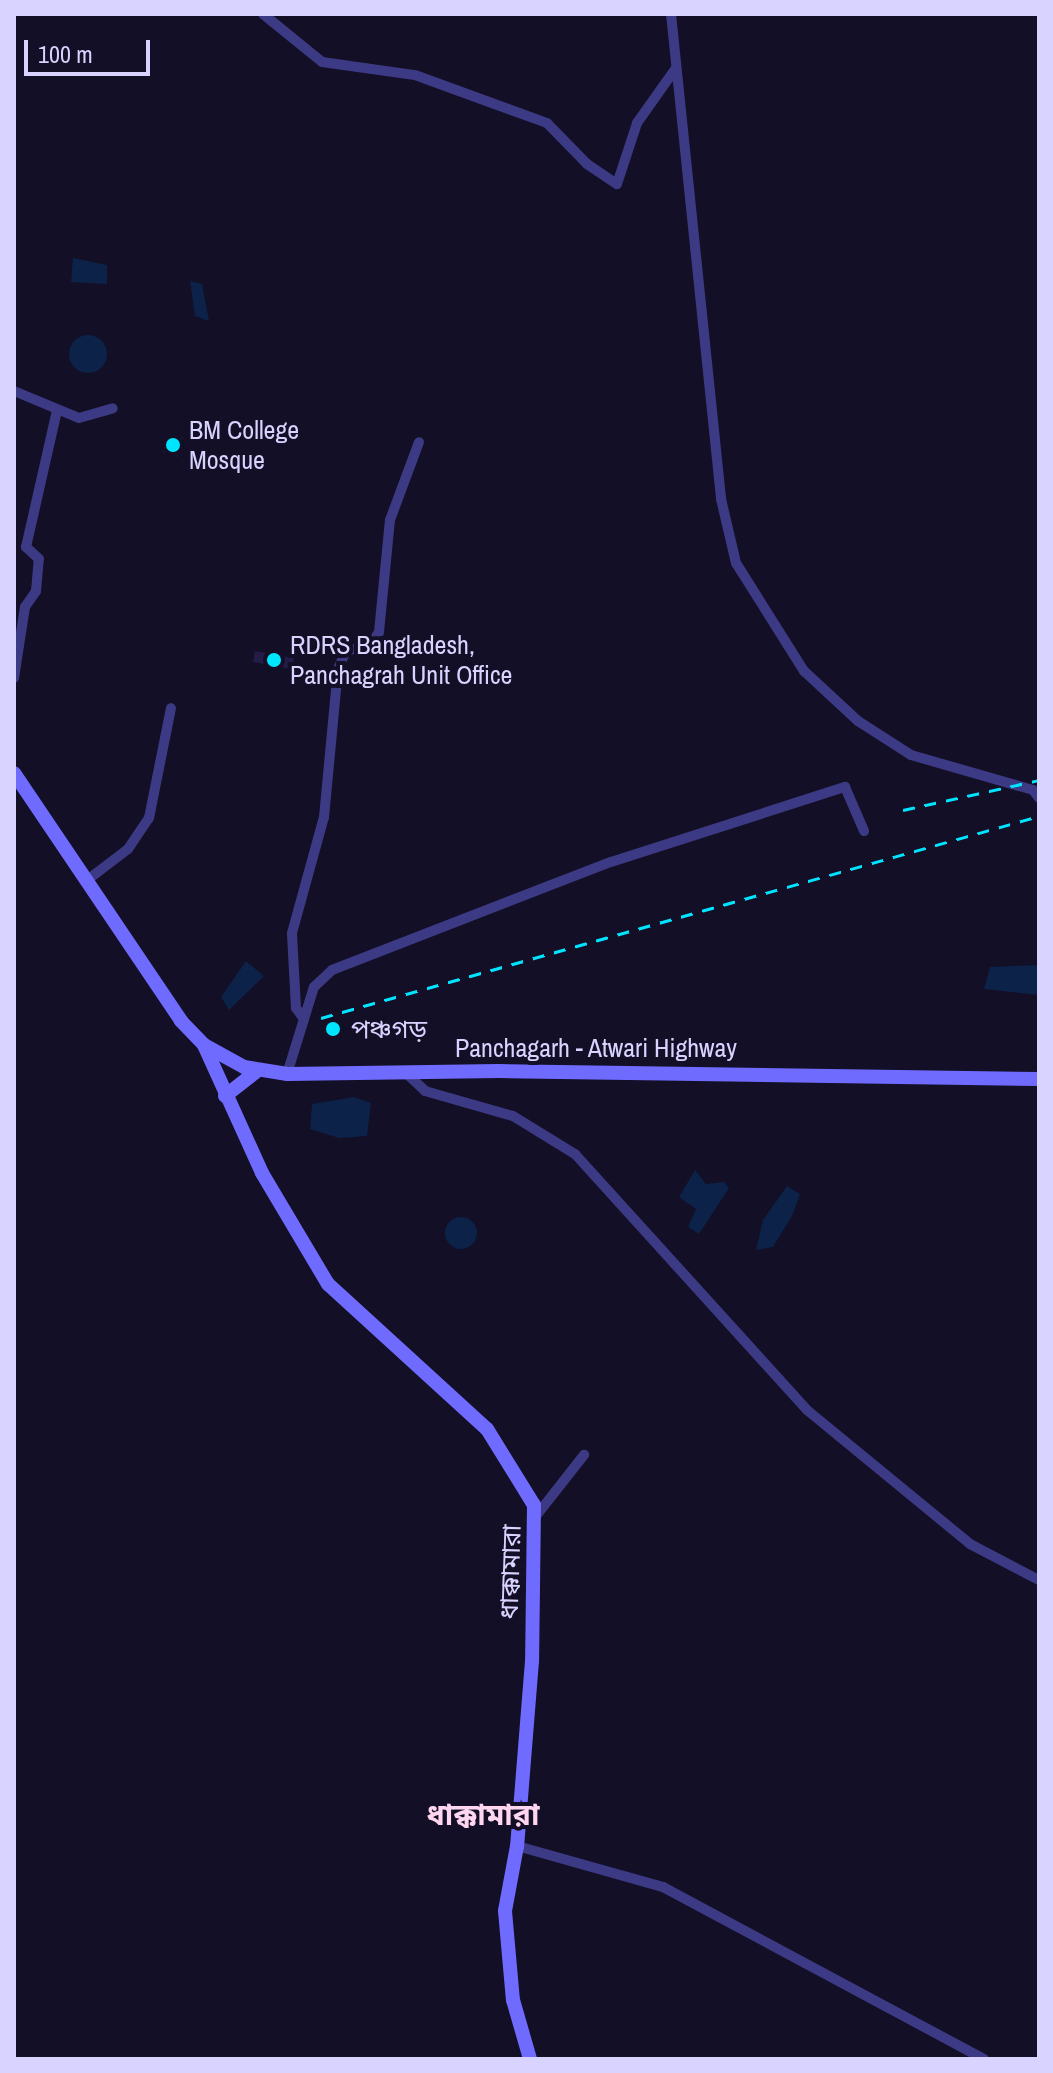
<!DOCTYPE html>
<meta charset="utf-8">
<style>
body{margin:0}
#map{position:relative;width:1053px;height:2073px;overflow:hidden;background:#130f26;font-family:"Archivo Narrow","Noto Sans Bengali",sans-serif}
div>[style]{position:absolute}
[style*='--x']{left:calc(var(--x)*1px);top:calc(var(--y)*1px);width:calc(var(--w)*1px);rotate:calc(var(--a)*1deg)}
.water>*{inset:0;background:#0c2248}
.round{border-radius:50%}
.building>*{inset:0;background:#241b47}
.street>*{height:10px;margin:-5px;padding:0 5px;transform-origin:5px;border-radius:5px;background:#3d3a85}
.secondary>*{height:14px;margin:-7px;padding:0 7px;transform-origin:7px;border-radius:7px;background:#6f6bff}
.rail>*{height:3px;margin-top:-1.5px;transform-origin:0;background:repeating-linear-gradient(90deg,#00e5ff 0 12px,transparent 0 22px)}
.dots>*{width:22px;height:22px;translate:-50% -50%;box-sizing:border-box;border:4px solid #130f26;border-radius:50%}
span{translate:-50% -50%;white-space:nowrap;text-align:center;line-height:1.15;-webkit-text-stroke:8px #130f26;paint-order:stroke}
.poi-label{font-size:26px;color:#d9d4ff}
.left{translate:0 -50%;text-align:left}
.street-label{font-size:26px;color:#d9d4ff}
.quarter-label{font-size:30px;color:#ffd6f0;font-weight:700}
.frame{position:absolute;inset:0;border:16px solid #d9d4ff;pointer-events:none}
.scale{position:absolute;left:24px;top:40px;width:126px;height:36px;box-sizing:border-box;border:4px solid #d9d4ff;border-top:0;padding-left:10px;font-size:24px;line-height:28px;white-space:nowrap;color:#d9d4ff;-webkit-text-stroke:6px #130f26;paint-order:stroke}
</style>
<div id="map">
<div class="water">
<i style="clip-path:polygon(73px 258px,107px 265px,107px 284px,71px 282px)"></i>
<i style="clip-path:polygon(190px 281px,202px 284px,209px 321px,195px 316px)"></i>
<i class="round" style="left:69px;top:335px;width:38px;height:38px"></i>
<i style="clip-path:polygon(246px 961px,264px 976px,229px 1010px,221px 997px)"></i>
<i style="clip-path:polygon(1039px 965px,1039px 995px,984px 989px,990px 967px)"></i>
<i style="clip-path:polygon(354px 1097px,371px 1103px,367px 1136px,339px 1138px,310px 1129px,312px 1104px)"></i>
<i style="clip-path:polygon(695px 1170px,706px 1184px,724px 1182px,729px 1188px,699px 1234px,688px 1227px,696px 1209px,679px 1197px)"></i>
<i style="clip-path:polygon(787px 1186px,800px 1194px,793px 1214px,773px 1247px,756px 1250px,763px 1220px)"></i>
<i class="round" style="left:445px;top:1217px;width:32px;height:32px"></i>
</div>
<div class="building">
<i style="clip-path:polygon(169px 434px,183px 438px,177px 457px,163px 452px)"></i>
<i style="clip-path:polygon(255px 651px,294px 658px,292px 669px,253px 662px)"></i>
</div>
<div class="street">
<i style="--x:263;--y:14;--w:76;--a:39.1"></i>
<i style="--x:322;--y:62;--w:94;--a:8"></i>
<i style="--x:415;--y:75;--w:140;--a:20"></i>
<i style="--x:547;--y:123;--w:57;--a:45.7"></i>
<i style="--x:587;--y:164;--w:36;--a:34"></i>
<i style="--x:617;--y:184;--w:64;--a:-71.8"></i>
<i style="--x:637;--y:123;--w:67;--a:-54.7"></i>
<i style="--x:671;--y:14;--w:488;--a:84.1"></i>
<i style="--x:721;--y:499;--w:66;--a:76.8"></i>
<i style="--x:736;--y:563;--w:128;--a:57.8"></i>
<i style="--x:804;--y:671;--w:74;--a:42.8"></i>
<i style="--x:858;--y:721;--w:63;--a:32.7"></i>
<i style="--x:911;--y:755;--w:127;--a:16"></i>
<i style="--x:1033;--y:790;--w:10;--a:53"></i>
<i style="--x:14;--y:391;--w:70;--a:22.6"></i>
<i style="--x:79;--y:418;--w:35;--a:-16"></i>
<i style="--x:14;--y:678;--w:72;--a:-81.2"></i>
<i style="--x:25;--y:607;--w:19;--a:-55"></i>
<i style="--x:36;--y:591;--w:32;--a:-85"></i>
<i style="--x:39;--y:559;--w:18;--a:-137"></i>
<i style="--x:26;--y:547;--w:139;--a:-77.2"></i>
<i style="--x:86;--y:881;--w:53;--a:-37.3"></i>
<i style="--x:128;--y:849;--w:37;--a:-56"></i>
<i style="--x:149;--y:818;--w:112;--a:-78.7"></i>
<i style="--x:304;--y:1019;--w:14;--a:-126"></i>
<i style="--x:296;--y:1008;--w:75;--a:-93.1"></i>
<i style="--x:292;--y:933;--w:120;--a:-74.6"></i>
<i style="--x:324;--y:817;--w:149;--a:-84.6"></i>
<i style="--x:338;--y:669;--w:20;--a:-66"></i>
<i style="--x:346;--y:651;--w:25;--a:-14"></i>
<i style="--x:370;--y:645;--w:16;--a:-55"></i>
<i style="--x:379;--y:632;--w:113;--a:-84.4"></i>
<i style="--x:390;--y:520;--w:83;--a:-69.6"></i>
<i style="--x:406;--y:1073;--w:26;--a:43"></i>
<i style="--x:425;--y:1091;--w:91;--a:15.9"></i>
<i style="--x:513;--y:1116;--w:73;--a:31.5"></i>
<i style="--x:575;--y:1154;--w:345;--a:47.8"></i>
<i style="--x:807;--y:1410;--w:211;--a:39.4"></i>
<i style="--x:970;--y:1544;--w:78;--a:27.6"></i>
<i style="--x:287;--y:1074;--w:91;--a:-72.8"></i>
<i style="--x:314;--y:987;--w:25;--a:-43"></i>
<i style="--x:332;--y:970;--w:299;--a:-21.2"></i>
<i style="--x:611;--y:862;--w:246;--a:-17.8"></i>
<i style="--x:845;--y:787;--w:48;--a:66.6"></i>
<i style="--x:536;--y:1516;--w:78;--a:-51.8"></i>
<i style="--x:517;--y:1846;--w:152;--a:15.7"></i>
<i style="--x:663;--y:1887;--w:364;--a:28.2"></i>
</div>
<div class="secondary">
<i style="--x:14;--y:773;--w:299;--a:56"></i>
<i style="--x:181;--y:1021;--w:33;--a:46"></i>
<i style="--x:204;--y:1045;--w:46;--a:28.8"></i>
<i style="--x:244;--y:1067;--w:44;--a:9.2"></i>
<i style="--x:287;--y:1074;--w:212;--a:-0.8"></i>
<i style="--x:499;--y:1071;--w:540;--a:0.85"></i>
<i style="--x:204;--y:1045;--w:141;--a:65.6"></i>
<i style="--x:262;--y:1173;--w:129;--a:59.3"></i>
<i style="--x:328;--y:1284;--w:215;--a:42.4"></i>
<i style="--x:487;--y:1429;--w:89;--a:58.3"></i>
<i style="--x:534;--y:1505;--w:156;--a:90.7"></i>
<i style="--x:532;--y:1661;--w:186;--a:94.6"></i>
<i style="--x:517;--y:1846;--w:66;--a:100.5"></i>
<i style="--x:505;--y:1911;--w:89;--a:84.9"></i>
<i style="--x:513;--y:2000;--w:61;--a:73.9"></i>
<i style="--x:225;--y:1096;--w:41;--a:-38"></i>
</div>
<div class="rail">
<i style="--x:903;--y:810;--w:139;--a:-12.4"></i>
<i style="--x:321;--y:1018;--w:746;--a:-15.71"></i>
</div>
<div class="dots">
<i style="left:173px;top:445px;background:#00e5ff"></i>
<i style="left:274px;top:660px;background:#00e5ff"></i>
<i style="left:333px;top:1029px;background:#00e5ff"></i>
</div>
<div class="poi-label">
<span class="left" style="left:189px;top:445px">BM College<br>Mosque</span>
<span class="left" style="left:290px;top:660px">RDRS Bangladesh,<br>Panchagrah Unit Office</span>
<span class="left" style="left:351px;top:1029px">পঞ্চগড়</span>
</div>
<div class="street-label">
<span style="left:596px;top:1048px">Panchagarh - Atwari Highway</span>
<span style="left:510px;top:1572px;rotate:-88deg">ধাক্কামারা</span>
</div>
<div class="quarter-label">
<span style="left:483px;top:1814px">ধাক্কামারা</span>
</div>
<div class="frame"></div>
<div class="scale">100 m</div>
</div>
